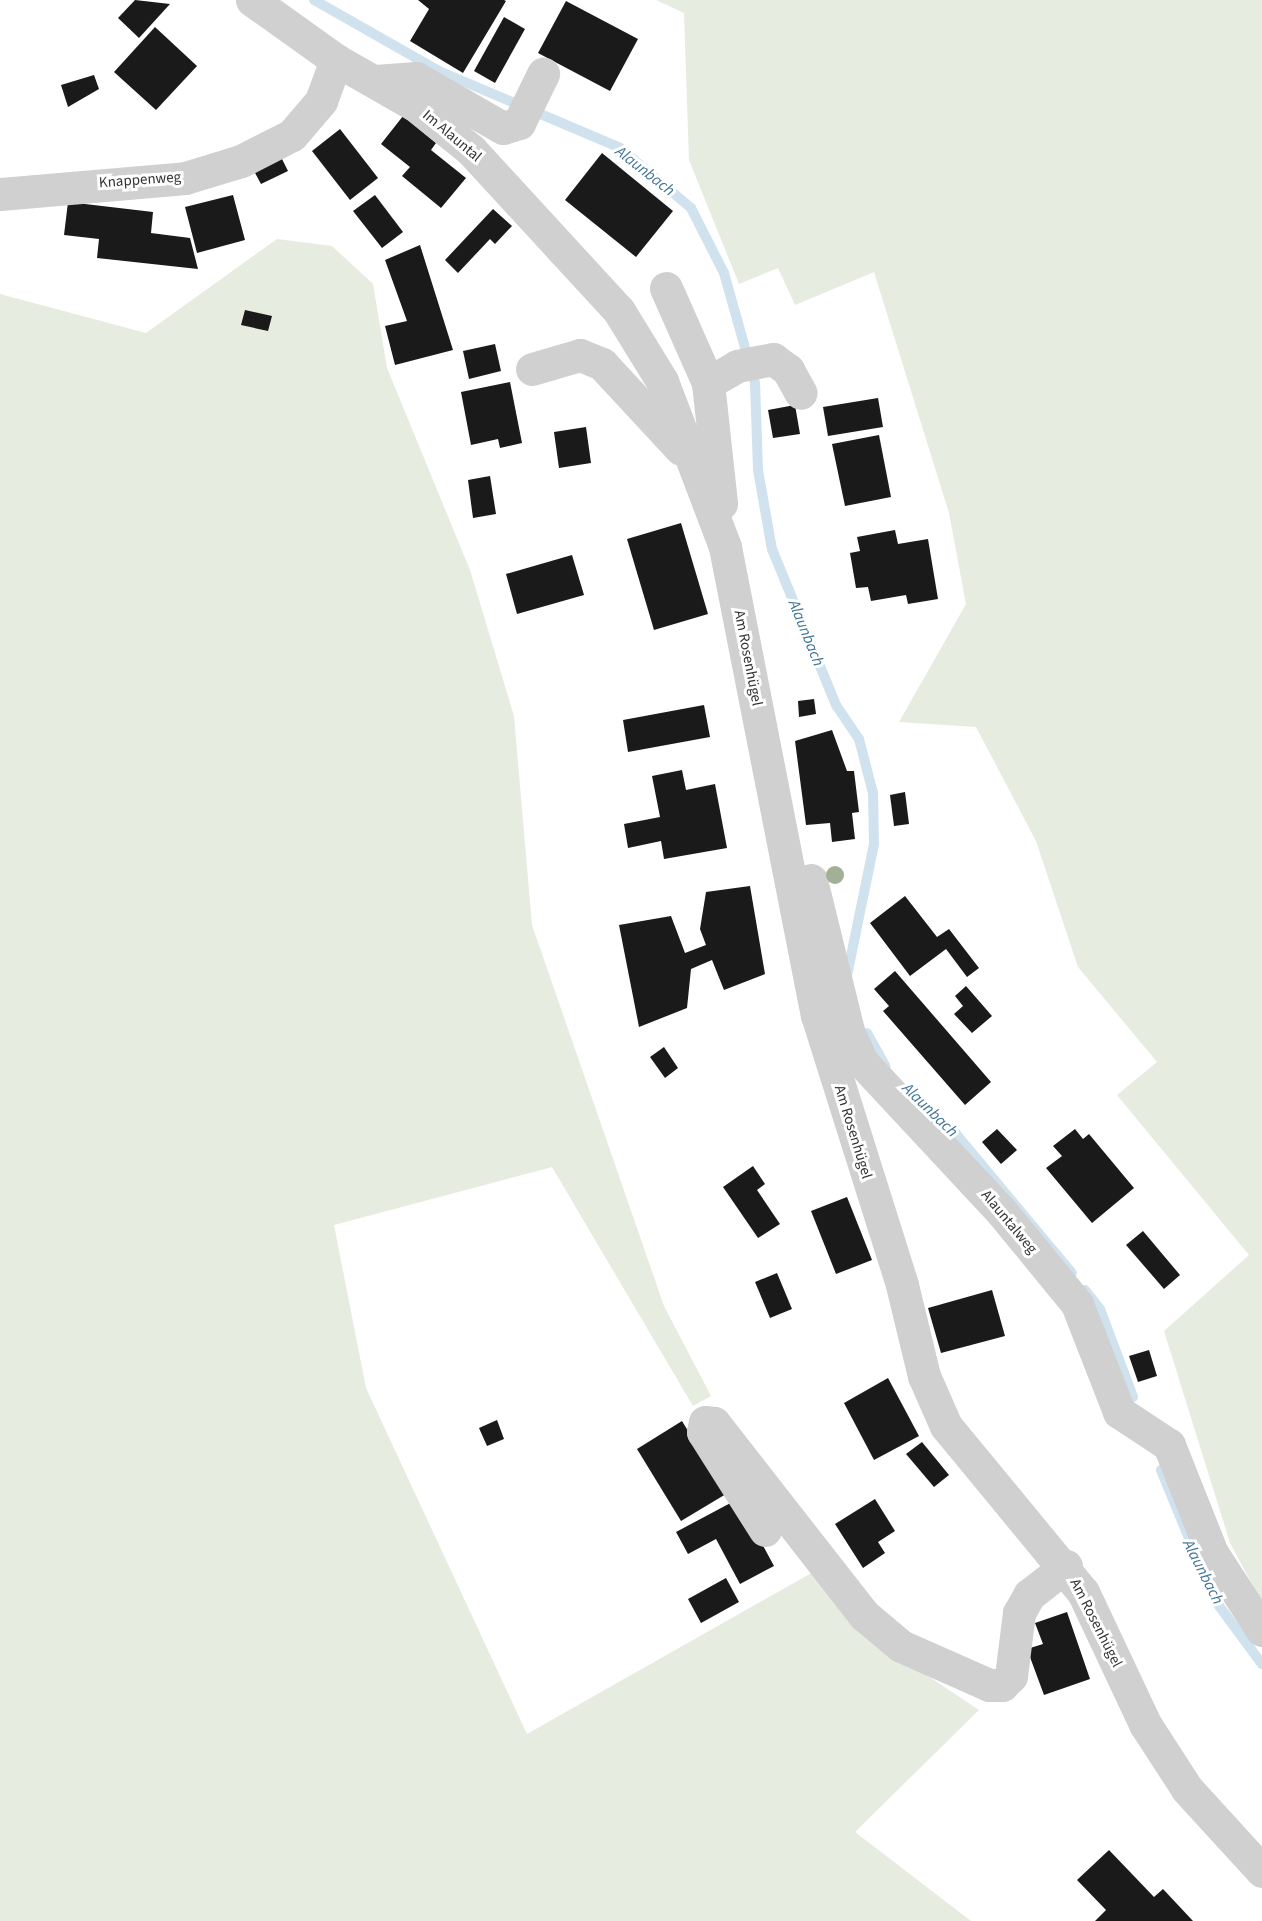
<!DOCTYPE html>
<meta charset="utf-8">
<style>
body{margin:0}
#map{position:relative;width:1262px;height:1921px;overflow:hidden;background:#fff;font-family:"Source Sans 3",sans-serif}
div>[style]{position:absolute}
[style*='--x']{left:calc(var(--x)*1px);top:calc(var(--y)*1px);width:calc(var(--w)*1px);rotate:calc(var(--a)*1deg)}
.green>*{inset:0;background:#e6ecdf}
.stream>*{height:10px;margin:-5px;padding:0 5px;transform-origin:5px;border-radius:5px;background:#cfe2ee}
.building>*{inset:0;background:#1a1a1a}
.minor>*{height:33px;margin:-16.5px;padding:0 16.5px;transform-origin:16.5px;border-radius:16.5px;background:#d0d0d0}
.trees>*{width:18px;height:18px;margin:-9px;border-radius:50%;background:#a2b095}
span{translate:-50% -50%;white-space:nowrap;text-align:center;line-height:1.15;-webkit-text-stroke:6px #fff;paint-order:stroke}
.street-label{font-size:15px;color:#333}
.water-label{font-size:16px;color:#3f7597;font-style:italic}
</style>
<div id="map">
<div class="green">
<i style="clip-path:polygon(656px 0,1262px 0,1262px 1603px,1230px 1543px,1164px 1331px,1249px 1255px,1117px 1095px,1157px 1062px,1078px 967px,1036px 841px,976px 727px,899px 722px,966px 604px,949px 513px,874px 272px,795px 305px,778px 268px,739px 284px,689px 160px,684px 13px)"></i>
<i style="clip-path:polygon(277px 239px,332px 246px,373px 284px,387px 368px,470px 570px,514px 716px,532px 925px,664px 1306px,711px 1396px,693px 1406px,552px 1167px,334px 1225px,366px 1388px,527px 1734px,815px 1571px,895px 1654px,979px 1710px,855px 1832px,971px 1921px,0 1921px,0 294px,146px 333px)"></i>
</div>
<div class="stream">
<i style="--x:314;--y:0;--w:144;--a:29.6"></i>
<i style="--x:439;--y:71;--w:197;--a:23"></i>
<i style="--x:620;--y:148;--w:93;--a:40.2"></i>
<i style="--x:691;--y:208;--w:73;--a:63.1"></i>
<i style="--x:724;--y:273;--w:114;--a:74.3"></i>
<i style="--x:755;--y:383;--w:87;--a:88"></i>
<i style="--x:758;--y:470;--w:80;--a:80"></i>
<i style="--x:772;--y:549;--w:169;--a:67.7"></i>
<i style="--x:836;--y:705;--w:41;--a:55.9"></i>
<i style="--x:859;--y:739;--w:56;--a:75.5"></i>
<i style="--x:873;--y:793;--w:51;--a:88.9"></i>
<i style="--x:874;--y:844;--w:135;--a:101.6"></i>
<i style="--x:867;--y:1033;--w:38;--a:61"></i>
<i style="--x:915;--y:1096;--w:56;--a:42.8"></i>
<i style="--x:956;--y:1134;--w:181;--a:50.2"></i>
<i style="--x:1085;--y:1290;--w:24;--a:52"></i>
<i style="--x:1100;--y:1309;--w:94;--a:69.4"></i>
<i style="--x:1161;--y:1470;--w:139;--a:67.7"></i>
<i style="--x:1214;--y:1599;--w:81;--a:53.6"></i>
</div>
<div class="building">
<i style="clip-path:polygon(135px 0,170px 4px,139px 38px,118px 18px)"></i>
<i style="clip-path:polygon(418px 0,504px 0,506px 1px,463px 73px,410px 41px,429px 9px)"></i>
<i style="clip-path:polygon(566px 1px,638px 39px,610px 91px,538px 53px)"></i>
<i style="clip-path:polygon(504px 17px,525px 29px,495px 83px,474px 71px)"></i>
<i style="clip-path:polygon(155px 27px,197px 66px,156px 110px,114px 72px)"></i>
<i style="clip-path:polygon(94px 75px,99px 89px,68px 107px,61px 85px)"></i>
<i style="clip-path:polygon(403px 116px,436px 143px,431px 150px,466px 178px,441px 208px,402px 176px,410px 167px,381px 144px)"></i>
<i style="clip-path:polygon(340px 129px,378px 178px,350px 200px,312px 151px)"></i>
<i style="clip-path:polygon(602px 153px,673px 211px,636px 257px,565px 200px)"></i>
<i style="clip-path:polygon(281px 157px,288px 171px,261px 184px,254px 171px)"></i>
<i style="clip-path:polygon(233px 195px,245px 240px,197px 253px,185px 207px)"></i>
<i style="clip-path:polygon(375px 195px,403px 232px,382px 248px,353px 211px)"></i>
<i style="clip-path:polygon(68px 202px,153px 212px,151px 233px,190px 238px,198px 269px,97px 258px,99px 239px,64px 235px)"></i>
<i style="clip-path:polygon(493px 209px,512px 226px,495px 244px,490px 239px,458px 273px,445px 260px)"></i>
<i style="clip-path:polygon(420px 245px,453px 350px,395px 365px,385px 326px,407px 321px,385px 260px)"></i>
<i style="clip-path:polygon(245px 310px,272px 316px,268px 331px,241px 325px)"></i>
<i style="clip-path:polygon(495px 344px,501px 371px,469px 379px,463px 351px)"></i>
<i style="clip-path:polygon(510px 382px,522px 443px,500px 448px,498px 439px,471px 445px,461px 392px)"></i>
<i style="clip-path:polygon(878px 398px,883px 427px,828px 436px,823px 407px)"></i>
<i style="clip-path:polygon(795px 405px,800px 434px,773px 438px,768px 410px)"></i>
<i style="clip-path:polygon(586px 427px,591px 463px,559px 468px,554px 432px)"></i>
<i style="clip-path:polygon(879px 435px,891px 497px,845px 506px,832px 444px)"></i>
<i style="clip-path:polygon(490px 476px,496px 514px,473px 518px,468px 480px)"></i>
<i style="clip-path:polygon(681px 523px,708px 614px,654px 630px,627px 539px)"></i>
<i style="clip-path:polygon(895px 530px,898px 544px,928px 539px,938px 599px,908px 604px,906px 595px,871px 601px,868px 587px,856px 588px,850px 553px,860px 551px,857px 537px)"></i>
<i style="clip-path:polygon(572px 555px,584px 595px,517px 614px,506px 574px)"></i>
<i style="clip-path:polygon(814px 699px,816px 714px,799px 717px,798px 701px)"></i>
<i style="clip-path:polygon(704px 705px,710px 737px,628px 752px,623px 720px)"></i>
<i style="clip-path:polygon(832px 730px,847px 771px,854px 771px,859px 812px,852px 813px,855px 839px,832px 842px,830px 823px,806px 825px,795px 741px)"></i>
<i style="clip-path:polygon(682px 770px,686px 790px,715px 784px,727px 848px,664px 859px,661px 841px,628px 848px,624px 824px,660px 817px,652px 776px)"></i>
<i style="clip-path:polygon(905px 792px,909px 824px,894px 826px,890px 795px)"></i>
<i style="clip-path:polygon(750px 886px,765px 974px,724px 990px,712px 960px,691px 969px,687px 1008px,639px 1027px,619px 925px,671px 916px,685px 953px,706px 945px,700px 929px,706px 892px)"></i>
<i style="clip-path:polygon(905px 896px,937px 937px,949px 929px,979px 968px,967px 977px,946px 949px,910px 976px,870px 923px)"></i>
<i style="clip-path:polygon(895px 971px,991px 1082px,965px 1105px,883px 1011px,889px 1006px,874px 989px)"></i>
<i style="clip-path:polygon(966px 986px,992px 1016px,972px 1033px,954px 1014px,963px 1006px,955px 996px)"></i>
<i style="clip-path:polygon(664px 1047px,678px 1068px,665px 1078px,650px 1057px)"></i>
<i style="clip-path:polygon(997px 1129px,1017px 1150px,1001px 1164px,982px 1142px)"></i>
<i style="clip-path:polygon(1075px 1129px,1083px 1139px,1089px 1134px,1134px 1188px,1092px 1223px,1046px 1168px,1062px 1156px,1053px 1146px)"></i>
<i style="clip-path:polygon(753px 1166px,765px 1184px,757px 1190px,780px 1224px,758px 1238px,723px 1187px)"></i>
<i style="clip-path:polygon(847px 1197px,872px 1260px,836px 1274px,811px 1211px)"></i>
<i style="clip-path:polygon(1143px 1231px,1180px 1275px,1164px 1289px,1126px 1245px)"></i>
<i style="clip-path:polygon(777px 1273px,792px 1309px,770px 1318px,755px 1282px)"></i>
<i style="clip-path:polygon(992px 1290px,1005px 1336px,941px 1353px,928px 1308px)"></i>
<i style="clip-path:polygon(1149px 1350px,1157px 1376px,1138px 1382px,1129px 1356px)"></i>
<i style="clip-path:polygon(888px 1378px,919px 1436px,874px 1460px,844px 1403px)"></i>
<i style="clip-path:polygon(497px 1420px,504px 1439px,487px 1446px,479px 1428px)"></i>
<i style="clip-path:polygon(682px 1421px,726px 1494px,681px 1521px,637px 1449px)"></i>
<i style="clip-path:polygon(922px 1442px,949px 1475px,934px 1487px,906px 1454px)"></i>
<i style="clip-path:polygon(738px 1499px,774px 1566px,740px 1584px,716px 1539px,688px 1554px,676px 1532px)"></i>
<i style="clip-path:polygon(875px 1499px,895px 1531px,878px 1542px,885px 1553px,863px 1568px,835px 1524px)"></i>
<i style="clip-path:polygon(726px 1578px,739px 1602px,701px 1623px,688px 1599px)"></i>
<i style="clip-path:polygon(1067px 1612px,1090px 1679px,1044px 1695px,1027px 1649px,1043px 1644px,1035px 1623px)"></i>
<i style="clip-path:polygon(1109px 1850px,1154px 1897px,1163px 1889px,1193px 1921px,1095px 1921px,1106px 1910px,1077px 1880px)"></i>
</div>
<div class="minor">
<i style="--x:252;--y:0;--w:103;--a:35.5"></i>
<i style="--x:336;--y:60;--w:91;--a:29.7"></i>
<i style="--x:415;--y:105;--w:72;--a:38.8"></i>
<i style="--x:471;--y:150;--w:219;--a:47.4"></i>
<i style="--x:619;--y:311;--w:82;--a:58.4"></i>
<i style="--x:662;--y:381;--w:178;--a:69.2"></i>
<i style="--x:725;--y:547;--w:477;--a:78.9"></i>
<i style="--x:817;--y:1015;--w:283;--a:72.5"></i>
<i style="--x:902;--y:1285;--w:94;--a:76.4"></i>
<i style="--x:924;--y:1376;--w:55;--a:66.3"></i>
<i style="--x:946;--y:1426;--w:215;--a:50.5"></i>
<i style="--x:1083;--y:1592;--w:146;--a:64.8"></i>
<i style="--x:1145;--y:1724;--w:77;--a:57.1"></i>
<i style="--x:1187;--y:1789;--w:111;--a:47.6"></i>
<i style="--x:375;--y:81;--w:41;--a:-4.2"></i>
<i style="--x:416;--y:78;--w:100;--a:29.9"></i>
<i style="--x:503;--y:128;--w:17;--a:-17"></i>
<i style="--x:519;--y:123;--w:55;--a:-63.9"></i>
<i style="--x:0;--y:194;--w:186;--a:-4.9"></i>
<i style="--x:185;--y:178;--w:59;--a:-16.9"></i>
<i style="--x:241;--y:161;--w:57;--a:-27"></i>
<i style="--x:292;--y:135;--w:45;--a:-49.5"></i>
<i style="--x:321;--y:101;--w:44;--a:-69.9"></i>
<i style="--x:666;--y:288;--w:104;--a:66.1"></i>
<i style="--x:708;--y:383;--w:121;--a:83.8"></i>
<i style="--x:532;--y:369;--w:50;--a:-16.3"></i>
<i style="--x:580;--y:355;--w:24;--a:22"></i>
<i style="--x:602;--y:364;--w:116;--a:47.1"></i>
<i style="--x:708;--y:383;--w:34;--a:-30"></i>
<i style="--x:737;--y:366;--w:37;--a:-11"></i>
<i style="--x:773;--y:359;--w:19;--a:36"></i>
<i style="--x:788;--y:370;--w:26;--a:61"></i>
<i style="--x:811;--y:880;--w:155;--a:76.2"></i>
<i style="--x:848;--y:1031;--w:34;--a:66"></i>
<i style="--x:862;--y:1062;--w:204;--a:47"></i>
<i style="--x:1001;--y:1211;--w:120;--a:50.7"></i>
<i style="--x:1077;--y:1304;--w:116;--a:68.7"></i>
<i style="--x:1119;--y:1412;--w:60;--a:33.4"></i>
<i style="--x:1169;--y:1445;--w:116;--a:68.3"></i>
<i style="--x:1212;--y:1553;--w:92;--a:57"></i>
<i style="--x:765;--y:1530;--w:116;--a:-122.3"></i>
<i style="--x:703;--y:1432;--w:10;--a:-79"></i>
<i style="--x:705;--y:1422;--w:9;--a:6"></i>
<i style="--x:714;--y:1423;--w:244;--a:52"></i>
<i style="--x:864;--y:1615;--w:48;--a:40"></i>
<i style="--x:901;--y:1646;--w:96;--a:23.9"></i>
<i style="--x:989;--y:1685;--w:13;--a:0"></i>
<i style="--x:1002;--y:1685;--w:13;--a:-45"></i>
<i style="--x:1011;--y:1676;--w:64;--a:-82.8"></i>
<i style="--x:1019;--y:1613;--w:21;--a:-61"></i>
<i style="--x:1029;--y:1595;--w:47;--a:-38.1"></i>
</div>
<div class="trees">
<i style="left:835px;top:875px"></i>
</div>
<div class="street-label">
<span style="left:452px;top:136px;rotate:40deg">Im Alauntal</span>
<span style="left:140px;top:180px;rotate:-4deg">Knappenweg</span>
<span style="left:748px;top:658px;rotate:79deg">Am Rosenhügel</span>
<span style="left:853px;top:1132px;rotate:73deg">Am Rosenhügel</span>
<span style="left:1009px;top:1222px;rotate:50deg">Alauntalweg</span>
<span style="left:1096px;top:1623px;rotate:63deg">Am Rosenhügel</span>
</div>
<div class="water-label">
<span style="left:645px;top:171px;rotate:38deg">Alaunbach</span>
<span style="left:806px;top:633px;rotate:68deg">Alaunbach</span>
<span style="left:930px;top:1110px;rotate:44deg">Alaunbach</span>
<span style="left:1203px;top:1572px;rotate:63deg">Alaunbach</span>
</div>
</div>
